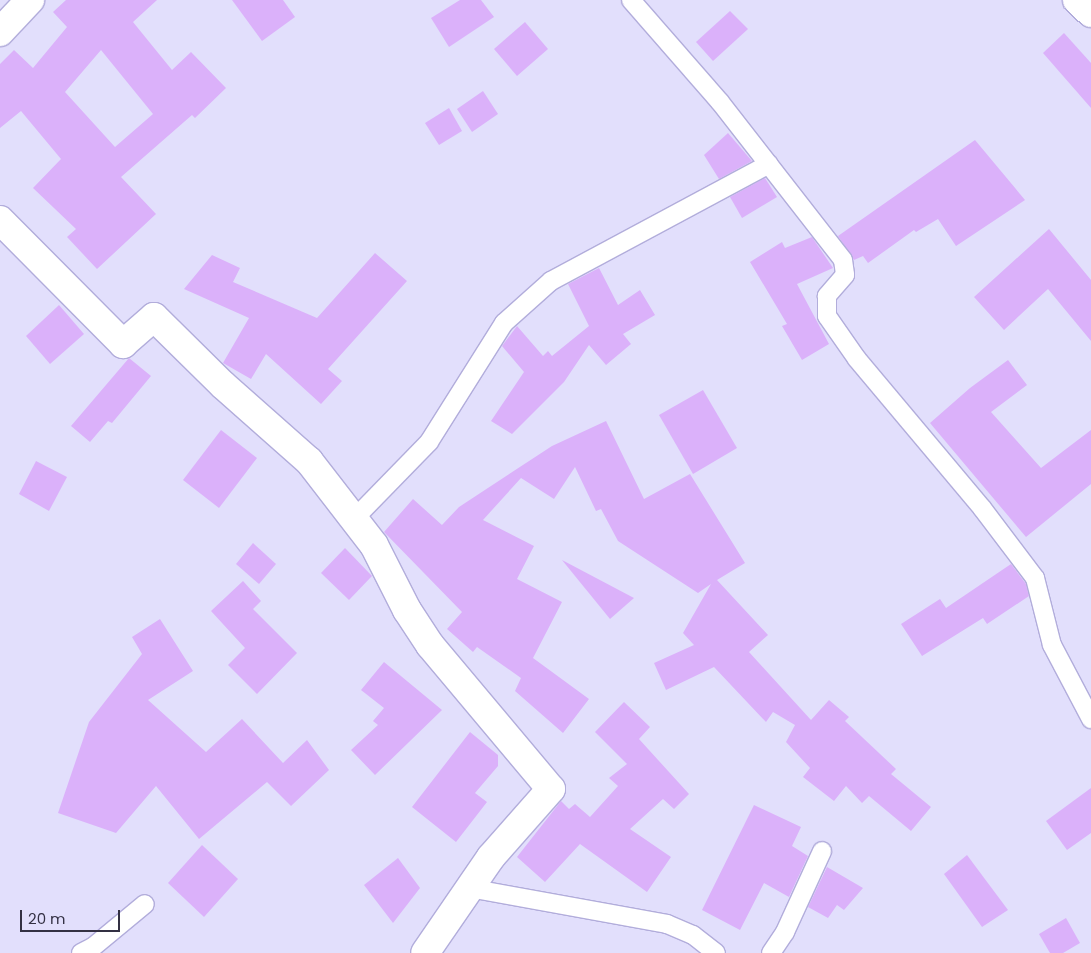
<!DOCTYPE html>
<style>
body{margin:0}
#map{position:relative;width:1091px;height:953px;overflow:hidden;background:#e2dffc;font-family:Poppins,sans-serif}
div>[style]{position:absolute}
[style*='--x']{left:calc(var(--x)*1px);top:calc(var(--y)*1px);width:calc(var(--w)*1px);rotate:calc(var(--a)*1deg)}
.building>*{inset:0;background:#dbb1fa}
.roads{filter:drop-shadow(1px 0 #b2addb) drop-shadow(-1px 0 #b2addb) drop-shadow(0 1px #b2addb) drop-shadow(0 -1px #b2addb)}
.service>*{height:18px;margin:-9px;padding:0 9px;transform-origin:9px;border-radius:9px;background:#fff}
.minor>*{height:28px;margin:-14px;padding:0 14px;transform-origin:14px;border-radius:14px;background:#fff}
span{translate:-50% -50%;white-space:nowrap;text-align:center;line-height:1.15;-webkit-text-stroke:4px #e2dffc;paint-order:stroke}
.scale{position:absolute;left:20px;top:910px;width:100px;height:22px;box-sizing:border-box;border:2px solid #333043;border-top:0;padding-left:6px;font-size:15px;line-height:18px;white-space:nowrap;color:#333043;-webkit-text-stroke:4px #e2dffc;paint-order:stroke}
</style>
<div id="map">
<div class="building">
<i style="clip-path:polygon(evenodd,66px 0,157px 0,133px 22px,172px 70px,191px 52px,226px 88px,195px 118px,192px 115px,121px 177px,156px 214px,97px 269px,67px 237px,76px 229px,33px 188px,61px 159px,21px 111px,0 128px,0 64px,14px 50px,33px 68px,67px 27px,53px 12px,66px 0,101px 50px,153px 114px,115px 147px,65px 92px,101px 50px)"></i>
<i style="clip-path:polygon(232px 0,283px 0,295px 17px,262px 41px)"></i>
<i style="clip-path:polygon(460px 0,481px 0,494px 17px,449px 47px,431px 18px)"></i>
<i style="clip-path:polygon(730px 11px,748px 29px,713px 61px,696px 42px)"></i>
<i style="clip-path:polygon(525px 22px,548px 49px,517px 76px,494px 49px)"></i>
<i style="clip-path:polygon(1064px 33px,1091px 63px,1091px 108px,1043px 53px)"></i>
<i style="clip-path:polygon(483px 91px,498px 114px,472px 132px,457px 109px)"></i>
<i style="clip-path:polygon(449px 108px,462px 131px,439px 145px,425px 123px)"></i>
<i style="clip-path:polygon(728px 133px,752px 161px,719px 179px,704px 155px)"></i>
<i style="clip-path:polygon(975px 140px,1025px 200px,956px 246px,938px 219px,916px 232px,914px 230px,868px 263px,863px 256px,854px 260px,838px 236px)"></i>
<i style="clip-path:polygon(765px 178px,777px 197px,742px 218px,730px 197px)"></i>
<i style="clip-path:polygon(1049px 229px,1091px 280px,1091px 341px,1048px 289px,1004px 330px,974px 297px)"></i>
<i style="clip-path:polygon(812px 237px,833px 268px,797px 284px,829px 344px,802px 360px,782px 326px,787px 324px,750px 262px,782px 242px,785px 248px)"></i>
<i style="clip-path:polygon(375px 253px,407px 281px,328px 369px,342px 381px,321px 404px,266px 354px,251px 379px,223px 363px,249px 318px,184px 289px,212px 255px,240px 268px,233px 282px,317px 318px)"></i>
<i style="clip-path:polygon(599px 268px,618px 305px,640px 290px,655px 315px,623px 334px,631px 344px,606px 365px,589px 345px,564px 382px,512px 434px,491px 421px,524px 372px,502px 346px,517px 326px,543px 356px,548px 351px,552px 356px,589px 326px,568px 284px)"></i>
<i style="clip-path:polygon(59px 305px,84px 334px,50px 364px,26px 336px)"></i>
<i style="clip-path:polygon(129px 358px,151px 376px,112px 423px,108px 421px,90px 442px,71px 426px)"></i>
<i style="clip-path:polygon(1008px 360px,1027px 385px,991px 412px,1041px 468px,1091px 430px,1091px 484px,1026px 537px,930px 423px,970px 388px)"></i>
<i style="clip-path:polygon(703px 390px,737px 448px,693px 474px,659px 415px)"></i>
<i style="clip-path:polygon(606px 421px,644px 499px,690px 474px,745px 563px,717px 580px,768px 635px,749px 652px,811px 720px,829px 700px,849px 717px,845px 721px,896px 769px,891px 774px,931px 807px,911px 831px,869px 796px,862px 803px,846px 786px,834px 801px,803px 777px,810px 768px,786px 742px,795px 725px,773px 712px,766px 722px,714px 667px,666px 690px,654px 663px,694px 645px,683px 633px,711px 584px,698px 593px,618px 541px,601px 509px,596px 511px,575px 467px,554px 499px,521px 478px,483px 520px,534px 546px,517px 579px,562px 602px,533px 658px,589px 699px,563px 733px,515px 691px,521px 678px,477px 647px,473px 652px,447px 629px,462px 612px,384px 532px,413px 499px,442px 525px,459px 507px,552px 446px)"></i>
<i style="clip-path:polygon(221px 430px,257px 458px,219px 508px,183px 480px)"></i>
<i style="clip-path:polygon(36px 461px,67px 477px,49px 511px,19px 494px)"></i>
<i style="clip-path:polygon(253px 543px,276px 564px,259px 584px,236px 564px)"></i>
<i style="clip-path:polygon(345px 548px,372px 576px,349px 600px,321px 573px)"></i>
<i style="clip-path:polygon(562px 560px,634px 598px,610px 619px)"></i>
<i style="clip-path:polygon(1011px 564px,1026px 584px,1029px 596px,987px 624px,983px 618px,922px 656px,901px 624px,940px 599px,946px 608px)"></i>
<i style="clip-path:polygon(243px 581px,261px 601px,253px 609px,297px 653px,257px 694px,228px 665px,245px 648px,211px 611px)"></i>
<i style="clip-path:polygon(160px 619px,193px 671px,148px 700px,206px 752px,242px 719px,283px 763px,307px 740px,329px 770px,291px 806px,267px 782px,199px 839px,156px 786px,116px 833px,58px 813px,89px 722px,142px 654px,132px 637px)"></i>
<i style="clip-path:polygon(384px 662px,442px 710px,375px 775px,351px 750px,378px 725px,373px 721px,384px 708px,361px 690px)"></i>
<i style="clip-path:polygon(624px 702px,650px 727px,639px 739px,689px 794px,674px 809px,663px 799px,630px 829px,671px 857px,647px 892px,580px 844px,545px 882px,517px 857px,561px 801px,569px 809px,575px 804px,590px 817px,618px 786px,609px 778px,627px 764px,595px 732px)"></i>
<i style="clip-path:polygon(470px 732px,498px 755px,498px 766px,475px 793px,487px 802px,456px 842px,412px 807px)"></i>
<i style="clip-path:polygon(1091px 788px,1091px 833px,1067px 850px,1046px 821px)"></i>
<i style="clip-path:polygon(754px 805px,801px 827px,792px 846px,808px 856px,789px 897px,764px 883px,740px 930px,702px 910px)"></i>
<i style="clip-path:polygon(202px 845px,238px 879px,204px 917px,168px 883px)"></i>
<i style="clip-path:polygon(967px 855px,1008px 910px,982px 927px,944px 874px)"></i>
<i style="clip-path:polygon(398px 858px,420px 888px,393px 923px,364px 885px)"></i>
<i style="clip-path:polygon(827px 867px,863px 888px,844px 910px,837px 905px,828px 918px,808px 907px)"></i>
<i style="clip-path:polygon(1066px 918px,1080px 943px,1063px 953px,1050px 953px,1039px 934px)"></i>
</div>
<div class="roads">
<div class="service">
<i style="--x:631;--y:0;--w:135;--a:48.9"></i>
<i style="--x:720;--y:102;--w:200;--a:52.1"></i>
<i style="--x:843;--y:260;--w:15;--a:82"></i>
<i style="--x:845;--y:275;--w:28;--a:131"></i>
<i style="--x:827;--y:296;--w:20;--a:90"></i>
<i style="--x:827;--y:316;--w:52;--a:55.1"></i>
<i style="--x:857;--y:359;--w:194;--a:50"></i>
<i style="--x:982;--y:508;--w:88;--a:52.9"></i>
<i style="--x:1035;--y:578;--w:69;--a:75.8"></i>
<i style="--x:1052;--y:645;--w:84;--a:62.2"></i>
<i style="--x:353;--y:520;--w:109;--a:-45.7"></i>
<i style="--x:429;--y:442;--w:141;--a:-57.8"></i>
<i style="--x:504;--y:323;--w:63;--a:-41.8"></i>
<i style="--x:551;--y:281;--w:247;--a:-28.2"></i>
<i style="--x:469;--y:888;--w:201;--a:10.3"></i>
<i style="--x:667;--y:924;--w:28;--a:23"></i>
<i style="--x:693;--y:935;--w:29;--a:38"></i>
<i style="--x:81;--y:953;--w:13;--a:-27"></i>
<i style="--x:93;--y:947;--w:67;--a:-39.6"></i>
<i style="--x:771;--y:953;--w:25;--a:-56"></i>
<i style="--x:785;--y:932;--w:89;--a:-65.4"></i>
</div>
<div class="minor">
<i style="--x:1077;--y:0;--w:19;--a:43"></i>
<i style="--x:0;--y:32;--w:44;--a:-46.8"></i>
<i style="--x:0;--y:220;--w:175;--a:45.2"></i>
<i style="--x:123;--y:344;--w:41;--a:-41.1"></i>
<i style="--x:154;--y:317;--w:97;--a:44.6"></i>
<i style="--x:223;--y:385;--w:115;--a:41.5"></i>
<i style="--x:309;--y:461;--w:106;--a:52.3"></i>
<i style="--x:374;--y:545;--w:73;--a:63.1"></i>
<i style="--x:407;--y:610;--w:42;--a:56.7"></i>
<i style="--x:430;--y:645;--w:188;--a:50"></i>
<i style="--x:551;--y:789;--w:91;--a:131.4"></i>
<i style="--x:491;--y:857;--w:116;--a:124.5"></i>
</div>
</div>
<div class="scale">20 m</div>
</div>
